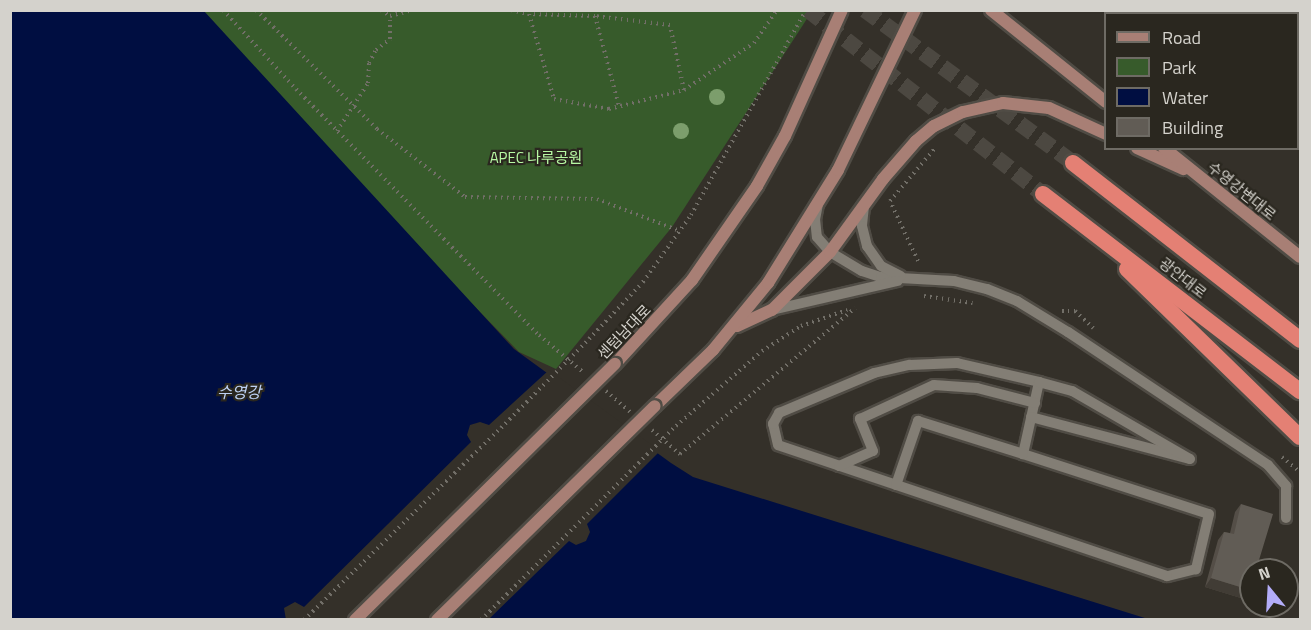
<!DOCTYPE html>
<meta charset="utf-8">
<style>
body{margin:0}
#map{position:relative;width:1311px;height:630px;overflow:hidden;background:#343029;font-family:"Titillium Web","Noto Sans KR",sans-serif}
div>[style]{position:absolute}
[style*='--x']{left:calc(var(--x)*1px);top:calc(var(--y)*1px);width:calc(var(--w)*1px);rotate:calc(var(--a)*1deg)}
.green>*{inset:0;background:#375b2b}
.water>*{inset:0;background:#000e41}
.pier>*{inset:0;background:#343029}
.trunk-tunnel>*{height:16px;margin-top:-8px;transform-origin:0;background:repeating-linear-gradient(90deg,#4c4841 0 16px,transparent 0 24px)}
.path>*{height:4px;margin-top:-2px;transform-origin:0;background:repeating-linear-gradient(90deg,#726f68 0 1.5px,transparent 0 6px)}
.roads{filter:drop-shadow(2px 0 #504c45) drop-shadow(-2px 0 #504c45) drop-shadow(0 2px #504c45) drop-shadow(0 -2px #504c45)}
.service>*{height:10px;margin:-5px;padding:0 5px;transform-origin:5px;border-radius:5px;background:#837e75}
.secondary>*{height:12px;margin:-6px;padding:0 6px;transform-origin:6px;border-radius:6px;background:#a87f75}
.trunk>*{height:16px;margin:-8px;padding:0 8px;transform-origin:8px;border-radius:8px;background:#e48074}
.path-bridge>*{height:4px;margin-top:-2px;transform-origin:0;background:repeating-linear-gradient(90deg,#726f68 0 1.5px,transparent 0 6px)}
.bridges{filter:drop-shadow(2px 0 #504c45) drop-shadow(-2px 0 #504c45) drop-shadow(0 2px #504c45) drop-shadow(0 -2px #504c45)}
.secondary-bridge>*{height:12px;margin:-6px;padding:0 6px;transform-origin:6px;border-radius:6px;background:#a87f75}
.trees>*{width:16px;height:16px;margin:-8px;border-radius:50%;background:#7c9e6c}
.wall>*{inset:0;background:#544e47}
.shaded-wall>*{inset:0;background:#413c35}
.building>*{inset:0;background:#615c55}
span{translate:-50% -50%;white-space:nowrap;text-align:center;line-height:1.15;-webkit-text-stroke:4.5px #2a271f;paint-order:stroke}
.park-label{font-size:15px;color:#b7f8a3}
.street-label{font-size:15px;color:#d4d2cc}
.water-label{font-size:16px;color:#bcd0f2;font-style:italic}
.frame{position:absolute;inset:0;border:12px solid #d4d2cc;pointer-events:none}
.legend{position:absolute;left:1104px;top:12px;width:195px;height:138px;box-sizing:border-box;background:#2a271f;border:2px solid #6e6b64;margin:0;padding:8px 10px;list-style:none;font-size:18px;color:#d4d2cc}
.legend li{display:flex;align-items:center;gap:12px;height:30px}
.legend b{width:30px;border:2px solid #6e6b64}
.north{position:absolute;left:1239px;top:558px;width:60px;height:60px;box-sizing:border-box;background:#2a271f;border:2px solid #6e6b64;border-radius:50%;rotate:342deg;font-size:16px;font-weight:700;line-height:24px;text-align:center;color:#d4d2cc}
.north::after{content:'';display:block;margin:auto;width:21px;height:27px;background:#b3adf9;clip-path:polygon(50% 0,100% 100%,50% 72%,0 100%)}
</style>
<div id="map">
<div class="green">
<i style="clip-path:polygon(186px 11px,812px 11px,672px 227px,556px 369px,519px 352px)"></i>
</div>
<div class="water">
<i style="clip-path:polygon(10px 11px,204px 11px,514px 349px,671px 463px,693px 477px,1148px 619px,11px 619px)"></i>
</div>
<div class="pier">
<i style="clip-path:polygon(549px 370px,660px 451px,587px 524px,590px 532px,586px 541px,576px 545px,569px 541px,489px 619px,286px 620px,284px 608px,295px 602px,304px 607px,471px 442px,467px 435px,470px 425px,480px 422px,489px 425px)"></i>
</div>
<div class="trunk-tunnel">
<i style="--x:808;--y:10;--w:298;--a:38.1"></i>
<i style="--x:865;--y:10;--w:258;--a:36.3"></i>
</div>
<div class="path">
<i style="--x:223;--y:10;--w:108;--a:47.3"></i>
<i style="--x:296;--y:89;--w:346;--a:45.4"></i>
<i style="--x:539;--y:335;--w:59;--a:40.2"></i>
<i style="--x:256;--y:10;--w:170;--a:44.5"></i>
<i style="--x:377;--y:129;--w:111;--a:37.7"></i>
<i style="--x:465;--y:197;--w:132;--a:0.9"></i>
<i style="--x:597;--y:199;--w:89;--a:21.1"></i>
<i style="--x:381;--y:10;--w:11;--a:34"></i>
<i style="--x:390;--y:16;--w:24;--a:-15"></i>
<i style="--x:511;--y:10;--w:18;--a:13"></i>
<i style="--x:595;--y:16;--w:93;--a:75.1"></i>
<i style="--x:684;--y:90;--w:66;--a:-102.2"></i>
<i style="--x:670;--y:25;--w:76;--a:-173.2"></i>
<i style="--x:595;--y:16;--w:66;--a:-178.3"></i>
<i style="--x:529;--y:14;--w:89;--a:73.6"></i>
<i style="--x:554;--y:99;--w:56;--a:10.3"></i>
<i style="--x:609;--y:109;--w:77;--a:-14.2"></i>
<i style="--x:684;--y:90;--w:84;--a:-33.9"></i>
<i style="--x:754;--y:43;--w:40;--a:-55.1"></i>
<i style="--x:337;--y:131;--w:57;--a:-57.1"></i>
<i style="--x:368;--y:83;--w:20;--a:-87"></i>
<i style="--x:369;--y:63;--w:15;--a:-62"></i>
<i style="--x:376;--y:50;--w:18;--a:-38"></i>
<i style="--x:390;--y:39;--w:23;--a:-90"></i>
<i style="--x:918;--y:261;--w:66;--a:-115"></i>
<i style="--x:890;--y:201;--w:71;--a:-49.6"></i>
<i style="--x:924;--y:296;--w:49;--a:8.1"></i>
<i style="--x:1062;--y:311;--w:13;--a:0"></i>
<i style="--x:1075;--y:311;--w:25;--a:43"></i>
<i style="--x:589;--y:339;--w:79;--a:-46.5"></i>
<i style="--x:643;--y:282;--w:82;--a:-54.4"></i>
<i style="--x:691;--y:215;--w:235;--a:-60.7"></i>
<i style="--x:606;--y:391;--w:32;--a:41"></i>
<i style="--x:676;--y:426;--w:114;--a:-41.1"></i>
<i style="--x:762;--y:351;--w:46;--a:-32.7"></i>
<i style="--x:801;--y:326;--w:49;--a:-19.2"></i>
<i style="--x:652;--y:430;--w:37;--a:41"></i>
<i style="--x:680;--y:454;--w:228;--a:-39.8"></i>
<i style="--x:1282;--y:457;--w:23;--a:40"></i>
</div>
<div class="roads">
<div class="service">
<i style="--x:818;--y:204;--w:15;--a:101"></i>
<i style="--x:815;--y:219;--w:18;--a:84"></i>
<i style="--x:817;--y:237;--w:20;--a:49"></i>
<i style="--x:830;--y:252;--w:37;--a:31"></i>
<i style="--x:862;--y:271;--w:20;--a:18"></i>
<i style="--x:881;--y:277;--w:73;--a:3.1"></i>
<i style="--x:954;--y:281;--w:34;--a:14"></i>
<i style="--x:987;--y:289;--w:32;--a:22"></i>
<i style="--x:1017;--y:301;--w:60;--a:31.3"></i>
<i style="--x:1068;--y:332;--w:240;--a:33.6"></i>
<i style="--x:1268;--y:465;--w:28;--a:49"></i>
<i style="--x:1286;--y:486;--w:32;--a:90"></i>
<i style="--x:864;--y:206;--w:20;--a:96"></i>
<i style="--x:862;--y:226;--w:21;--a:76"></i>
<i style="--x:867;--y:246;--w:24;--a:55"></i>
<i style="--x:881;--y:266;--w:22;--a:27"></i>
<i style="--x:772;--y:310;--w:129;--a:-13"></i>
<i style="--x:957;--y:363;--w:84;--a:13"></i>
<i style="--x:1039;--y:382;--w:74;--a:102.5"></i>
<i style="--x:1023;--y:454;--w:195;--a:17.9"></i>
<i style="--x:1209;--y:514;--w:57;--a:103.3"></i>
<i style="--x:1196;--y:569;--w:30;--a:166"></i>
<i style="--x:1167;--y:576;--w:410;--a:-161.4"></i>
<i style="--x:778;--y:445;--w:22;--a:-103"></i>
<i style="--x:773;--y:424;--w:13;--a:-61"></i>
<i style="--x:779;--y:413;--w:103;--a:-22.8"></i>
<i style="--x:874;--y:373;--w:37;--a:-13"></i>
<i style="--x:910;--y:365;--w:47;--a:-2.4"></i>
<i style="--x:1031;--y:417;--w:164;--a:14.8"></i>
<i style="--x:1190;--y:459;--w:136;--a:-150"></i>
<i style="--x:1072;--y:391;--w:34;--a:-165"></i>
<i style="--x:839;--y:466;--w:37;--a:-24"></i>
<i style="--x:873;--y:451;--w:35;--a:-112"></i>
<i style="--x:860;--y:419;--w:81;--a:-24.7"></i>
<i style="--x:934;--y:385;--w:43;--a:4"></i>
<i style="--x:977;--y:388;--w:60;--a:14.5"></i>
<i style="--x:896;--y:485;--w:68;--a:-71"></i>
<i style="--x:918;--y:421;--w:110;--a:17.4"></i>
</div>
<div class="secondary">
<i style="--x:991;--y:10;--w:147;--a:38.7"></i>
<i style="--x:1137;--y:148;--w:51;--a:24.5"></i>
<i style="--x:1164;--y:148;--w:174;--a:38.7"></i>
<i style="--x:737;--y:326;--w:38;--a:-25"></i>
<i style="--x:772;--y:310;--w:82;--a:-45"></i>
<i style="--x:830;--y:252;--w:90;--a:-54"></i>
<i style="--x:883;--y:179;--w:50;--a:-49"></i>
<i style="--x:916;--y:141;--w:23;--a:-40"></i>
<i style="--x:934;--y:126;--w:32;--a:-26"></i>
<i style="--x:963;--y:112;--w:41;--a:-12.7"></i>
<i style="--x:1003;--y:103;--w:46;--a:6.2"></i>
<i style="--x:1049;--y:108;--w:63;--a:24.5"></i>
<i style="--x:615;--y:364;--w:114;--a:-47.5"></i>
<i style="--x:692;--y:280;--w:114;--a:-55.3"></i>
<i style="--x:757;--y:186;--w:57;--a:-60.8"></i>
<i style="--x:785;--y:136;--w:138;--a:-65.7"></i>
<i style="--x:655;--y:406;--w:81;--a:-44"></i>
<i style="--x:713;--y:350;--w:87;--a:-50.6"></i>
<i style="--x:768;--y:283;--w:133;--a:-58.2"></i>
<i style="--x:838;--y:170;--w:178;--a:-64.3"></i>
</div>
<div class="trunk">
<i style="--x:1073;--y:163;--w:288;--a:37.9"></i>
<i style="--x:1043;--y:194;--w:324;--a:37.5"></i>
<i style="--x:1127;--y:269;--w:241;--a:44.2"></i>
</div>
</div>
<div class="path-bridge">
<i style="--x:304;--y:620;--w:275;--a:-44.3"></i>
<i style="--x:501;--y:428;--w:125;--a:-45.3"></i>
<i style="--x:481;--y:620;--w:275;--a:-44.9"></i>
</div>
<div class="bridges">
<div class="secondary-bridge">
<i style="--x:355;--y:620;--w:365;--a:-44.6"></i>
<i style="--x:437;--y:620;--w:305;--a:-44.5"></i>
</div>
</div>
<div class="trees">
<i style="left:717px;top:97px"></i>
<i style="left:681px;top:131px"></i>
</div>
<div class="wall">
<i style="clip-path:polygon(1241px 504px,1250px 590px,1244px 599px,1205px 587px,1218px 540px,1224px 532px,1230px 533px,1235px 512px)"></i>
</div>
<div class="shaded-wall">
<i style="clip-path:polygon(1211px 578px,1250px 590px,1244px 599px,1205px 587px)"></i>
</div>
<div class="building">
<i style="clip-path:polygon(1241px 504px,1273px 514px,1256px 570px,1251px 570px,1250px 590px,1211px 578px,1224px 532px,1234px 534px)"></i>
</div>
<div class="park-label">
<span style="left:536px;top:158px">APEC 나루공원</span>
</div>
<div class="street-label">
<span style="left:1242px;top:191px;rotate:39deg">수영강변대로</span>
<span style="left:1183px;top:278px;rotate:38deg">광안대로</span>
<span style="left:624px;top:332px;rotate:-46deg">센텀남대로</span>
</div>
<div class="water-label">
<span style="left:239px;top:392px">수영강</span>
</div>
<div class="frame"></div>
<ul class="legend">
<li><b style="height:8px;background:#a87f75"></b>Road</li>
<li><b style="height:16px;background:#375b2b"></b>Park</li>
<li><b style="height:16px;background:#000e41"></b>Water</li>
<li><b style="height:16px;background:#615c55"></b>Building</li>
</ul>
<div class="north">N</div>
</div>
